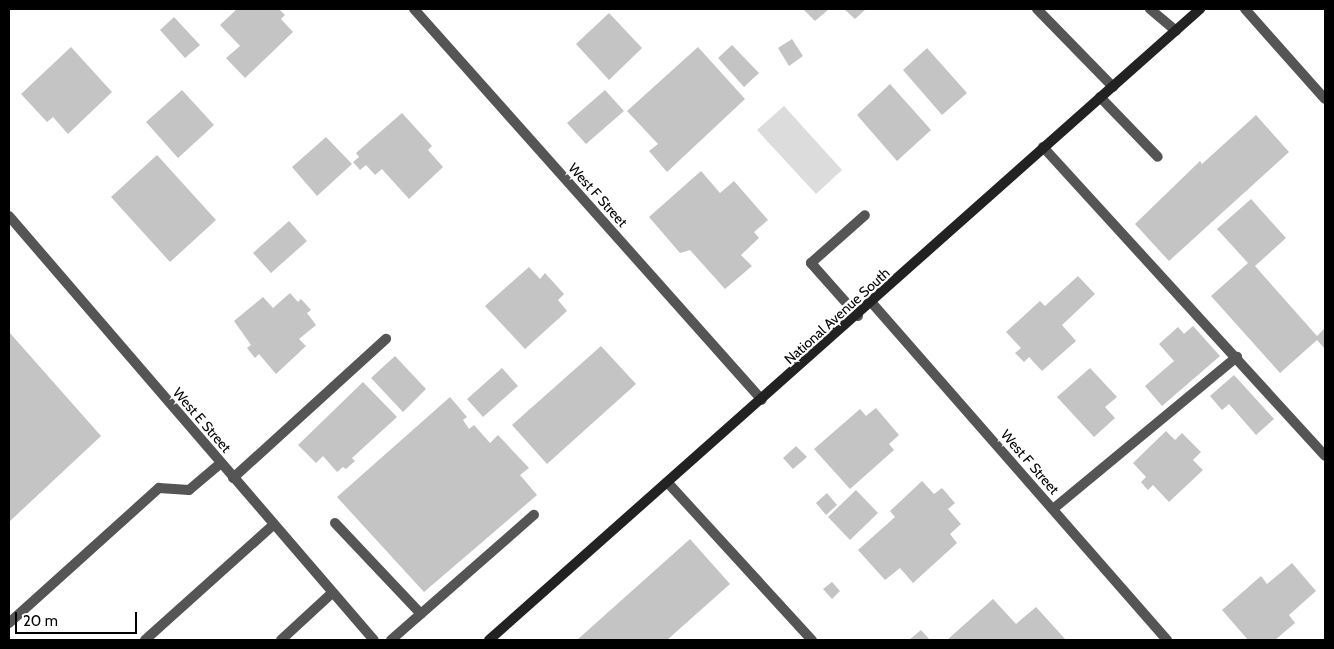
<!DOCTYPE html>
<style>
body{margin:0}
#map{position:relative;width:1334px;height:649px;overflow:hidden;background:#fff;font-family:Cabin,sans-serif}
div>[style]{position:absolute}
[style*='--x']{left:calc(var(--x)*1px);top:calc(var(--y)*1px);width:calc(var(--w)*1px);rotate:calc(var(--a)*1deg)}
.green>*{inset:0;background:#dcdcdc}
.building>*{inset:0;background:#c4c4c4}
.service>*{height:10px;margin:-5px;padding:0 5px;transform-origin:5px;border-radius:5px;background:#555}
.minor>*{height:10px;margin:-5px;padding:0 5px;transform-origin:5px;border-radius:5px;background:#555}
.secondary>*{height:10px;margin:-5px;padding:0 5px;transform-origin:5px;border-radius:5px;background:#222}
span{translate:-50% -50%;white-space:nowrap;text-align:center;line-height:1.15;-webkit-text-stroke:4.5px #fff;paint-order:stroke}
.street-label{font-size:14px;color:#000}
.frame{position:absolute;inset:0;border:10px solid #000;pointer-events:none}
.scale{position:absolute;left:15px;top:612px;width:122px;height:22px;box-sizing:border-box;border:2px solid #000;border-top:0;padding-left:6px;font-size:15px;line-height:18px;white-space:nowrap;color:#000;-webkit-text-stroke:4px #fff;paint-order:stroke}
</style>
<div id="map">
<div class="green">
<i style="clip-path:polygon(784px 106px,842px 170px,816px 194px,757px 130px)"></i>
</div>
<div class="building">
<i style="clip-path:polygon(237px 9px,279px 9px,285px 15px,281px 19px,293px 32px,245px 78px,226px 58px,240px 46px,220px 25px)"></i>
<i style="clip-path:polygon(803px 9px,829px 9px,815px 21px)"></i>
<i style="clip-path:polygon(844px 9px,866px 9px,855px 19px)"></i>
<i style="clip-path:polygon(609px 13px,642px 48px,609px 80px,576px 44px)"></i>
<i style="clip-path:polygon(174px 17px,200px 45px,185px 58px,160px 30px)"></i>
<i style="clip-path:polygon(792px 39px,803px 56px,789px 66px,778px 48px)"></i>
<i style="clip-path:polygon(732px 45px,759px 73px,744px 87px,718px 58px)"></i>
<i style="clip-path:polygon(71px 47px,112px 92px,68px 134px,53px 117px,47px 122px,21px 94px)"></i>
<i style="clip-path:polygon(698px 47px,745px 99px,667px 172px,649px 151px,658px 144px,627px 111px)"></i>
<i style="clip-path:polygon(927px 48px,967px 93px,942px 115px,903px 70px)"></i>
<i style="clip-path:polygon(890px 84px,931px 130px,897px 161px,857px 115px)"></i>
<i style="clip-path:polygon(182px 90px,214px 125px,178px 158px,146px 122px)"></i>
<i style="clip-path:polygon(605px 90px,624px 111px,586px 144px,567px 123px)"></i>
<i style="clip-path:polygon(402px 113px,432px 146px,428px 150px,443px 167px,409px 199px,382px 169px,375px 175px,366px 165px,360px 170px,353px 162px,359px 157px,356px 153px)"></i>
<i style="clip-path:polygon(1256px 115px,1289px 152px,1169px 261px,1135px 224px,1200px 161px,1202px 164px)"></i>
<i style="clip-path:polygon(326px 137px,352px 164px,317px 196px,292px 167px)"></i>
<i style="clip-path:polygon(157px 155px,216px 220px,170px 262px,111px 197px)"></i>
<i style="clip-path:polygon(701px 171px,720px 193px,734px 181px,768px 220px,754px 232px,759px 238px,741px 255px,752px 266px,725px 289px,690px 250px,680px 253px,649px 217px)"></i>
<i style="clip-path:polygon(1251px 199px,1286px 238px,1255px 266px,1317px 336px,1325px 328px,1325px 349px,1317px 340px,1280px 373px,1211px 296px,1248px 263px,1217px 229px)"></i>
<i style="clip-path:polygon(289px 221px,307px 241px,271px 273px,253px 253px)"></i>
<i style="clip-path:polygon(529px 267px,540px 279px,545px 273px,564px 294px,558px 300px,567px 311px,525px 349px,485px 306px)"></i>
<i style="clip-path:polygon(1078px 276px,1095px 294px,1062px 325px,1076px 341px,1042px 371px,1029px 357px,1024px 362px,1015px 353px,1021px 348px,1006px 332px,1040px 301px,1045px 306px)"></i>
<i style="clip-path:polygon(290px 293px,298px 302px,301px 299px,311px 310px,307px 313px,316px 325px,299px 339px,306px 346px,276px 374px,259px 354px,255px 358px,247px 348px,251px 345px,234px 321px,263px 297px,273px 308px)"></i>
<i style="clip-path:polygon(1193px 326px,1220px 356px,1162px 406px,1145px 386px,1174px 361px,1159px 344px,1178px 327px,1184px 334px)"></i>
<i style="clip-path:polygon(9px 332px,101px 436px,9px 522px)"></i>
<i style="clip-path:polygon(601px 346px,636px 384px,547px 464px,512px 425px)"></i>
<i style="clip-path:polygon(395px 356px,426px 389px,403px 412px,371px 378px)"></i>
<i style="clip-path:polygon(502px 368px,518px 386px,483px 417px,467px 399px)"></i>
<i style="clip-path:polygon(1090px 368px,1117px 397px,1105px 407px,1115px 418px,1094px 437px,1057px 397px)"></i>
<i style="clip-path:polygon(1234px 375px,1274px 419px,1256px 435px,1229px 404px,1222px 410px,1210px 396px)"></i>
<i style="clip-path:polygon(363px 382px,397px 417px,352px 458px,355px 461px,346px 469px,343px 467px,337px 472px,323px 456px,316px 463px,298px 445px)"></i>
<i style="clip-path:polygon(450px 397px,467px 417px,463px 420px,469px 429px,474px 425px,490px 443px,498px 435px,529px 468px,520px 475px,537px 495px,424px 592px,337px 497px)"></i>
<i style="clip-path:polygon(876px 408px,899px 435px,889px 444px,894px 450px,850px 489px,814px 449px,860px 409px,866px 416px)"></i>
<i style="clip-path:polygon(1166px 431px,1175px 440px,1182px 433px,1201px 452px,1193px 460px,1203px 470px,1169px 502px,1153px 485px,1148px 490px,1141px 482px,1146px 477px,1133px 463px)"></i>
<i style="clip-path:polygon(796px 446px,807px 457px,793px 469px,783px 458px)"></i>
<i style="clip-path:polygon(922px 481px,934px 494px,942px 488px,955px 503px,948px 509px,961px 524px,950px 534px,957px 543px,913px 583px,900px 568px,885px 580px,858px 550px,895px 517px,890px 511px)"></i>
<i style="clip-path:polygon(856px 490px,878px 513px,850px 540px,828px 517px)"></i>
<i style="clip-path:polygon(827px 493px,837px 505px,826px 515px,816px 503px)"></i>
<i style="clip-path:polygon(690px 539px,730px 584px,667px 640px,577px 640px)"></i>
<i style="clip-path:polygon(1292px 563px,1316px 591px,1289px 615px,1295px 623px,1275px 640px,1248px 640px,1222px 610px,1261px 576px,1267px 584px)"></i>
<i style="clip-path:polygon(832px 582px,840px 591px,832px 599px,823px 589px)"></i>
<i style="clip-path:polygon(993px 599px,1016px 624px,1036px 607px,1066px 640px,947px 640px)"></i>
<i style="clip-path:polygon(921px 630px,930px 640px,909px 640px)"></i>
</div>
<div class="service">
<i style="--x:1150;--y:9;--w:34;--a:40"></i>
<i style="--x:1100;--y:97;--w:83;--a:46"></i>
<i style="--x:1043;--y:147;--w:418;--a:47.6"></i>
<i style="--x:858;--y:316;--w:71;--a:-131.6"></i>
<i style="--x:811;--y:263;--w:72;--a:-41.6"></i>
<i style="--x:233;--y:478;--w:207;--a:-42.3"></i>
<i style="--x:668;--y:483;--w:213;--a:47.5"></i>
<i style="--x:1053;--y:509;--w:239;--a:-39.6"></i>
<i style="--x:335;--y:523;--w:125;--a:46.6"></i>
<i style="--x:9;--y:623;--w:202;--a:-42"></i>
<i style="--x:159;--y:488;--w:30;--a:4"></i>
<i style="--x:189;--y:490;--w:42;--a:-40.2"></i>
<i style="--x:145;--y:640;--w:172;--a:-41.9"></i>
<i style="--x:281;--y:640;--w:69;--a:-42.7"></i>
<i style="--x:391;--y:640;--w:190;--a:-41.2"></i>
</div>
<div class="minor">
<i style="--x:414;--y:9;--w:523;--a:48.33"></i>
<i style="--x:1037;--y:9;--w:109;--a:45.7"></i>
<i style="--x:1245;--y:9;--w:120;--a:48.4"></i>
<i style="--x:9;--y:216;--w:559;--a:49.28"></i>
<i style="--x:872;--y:303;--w:448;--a:48.8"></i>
</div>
<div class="secondary">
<i style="--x:489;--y:640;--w:951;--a:-41.59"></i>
</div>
<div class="street-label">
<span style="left:598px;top:195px;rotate:48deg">West F Street</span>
<span style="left:837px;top:316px;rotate:-42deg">National Avenue South</span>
<span style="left:202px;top:420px;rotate:49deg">West E Street</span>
<span style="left:1030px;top:462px;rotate:49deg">West F Street</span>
</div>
<div class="frame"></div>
<div class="scale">20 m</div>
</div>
